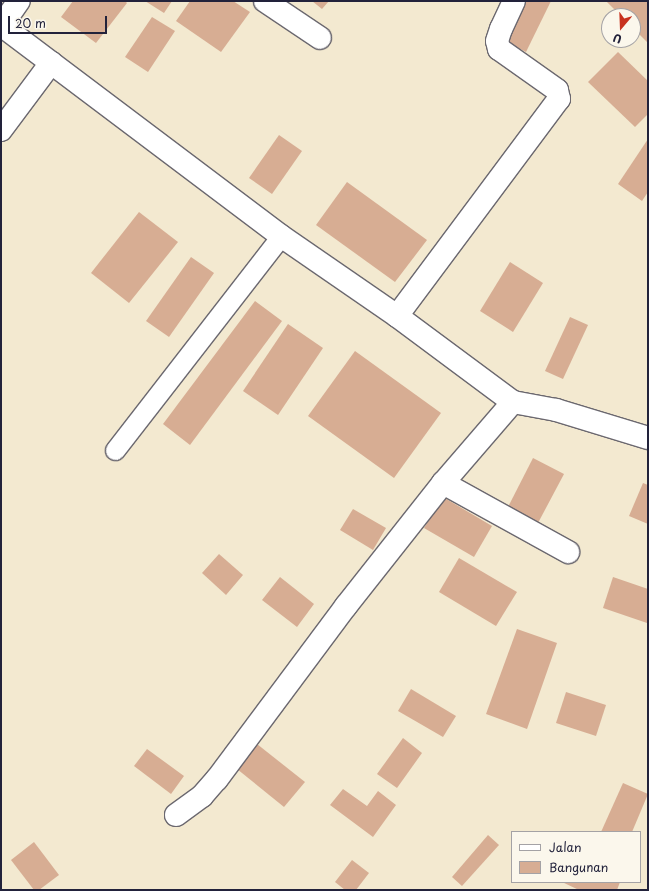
<!DOCTYPE html>
<style>
body{margin:0}
#map{position:relative;width:649px;height:891px;overflow:hidden;background:#f3e9d0;font-family:"Playpen Sans",sans-serif}
div>[style]{position:absolute}
[style*='--x']{left:calc(var(--x)*1px);top:calc(var(--y)*1px);width:calc(var(--w)*1px);rotate:calc(var(--a)*1deg)}
.building>*{inset:0;background:#d7ad93}
.roads{filter:drop-shadow(1px 0 #6b686f) drop-shadow(-1px 0 #6b686f) drop-shadow(0 1px #6b686f) drop-shadow(0 -1px #6b686f)}
.lane>*{height:19px;margin:-9.5px;padding:0 9.5px;transform-origin:9.5px;border-radius:9.5px;background:#fff}
.street>*{height:22px;margin:-11px;padding:0 11px;transform-origin:11px;border-radius:11px;background:#fff}
span{translate:-50% -50%;white-space:nowrap;text-align:center;line-height:1.15;-webkit-text-stroke:3px #fbf7ec;paint-order:stroke}
.frame{position:absolute;inset:0;border:2px solid #22223b;pointer-events:none}
.legend{position:absolute;left:511px;top:831px;width:130px;height:52px;box-sizing:border-box;background:#fbf7ec;border:1px solid #a4a2a5;margin:0;padding:5px 7px;list-style:none;font-size:12px;color:#22223b}
.legend li{display:flex;align-items:center;gap:8px;height:20px}
.legend b{width:20px;border:1px solid #a4a2a5}
.north{position:absolute;left:601px;top:8px;width:40px;height:40px;box-sizing:border-box;background:#fbf7ec;border:1px solid #a4a2a5;border-radius:50%;rotate:199deg;font-size:11px;font-weight:700;line-height:16px;text-align:center;color:#22223b}
.north::after{content:'';display:block;margin:auto;width:14px;height:18px;background:#c8321e;clip-path:polygon(50% 0,100% 100%,50% 72%,0 100%)}
.scale{position:absolute;left:8px;top:16px;width:99px;height:18px;box-sizing:border-box;border:2px solid #22223b;border-top:0;padding-left:5px;font-size:12px;line-height:14px;white-space:nowrap;color:#22223b;-webkit-text-stroke:3px #fbf7ec;paint-order:stroke}
</style>
<div id="map">
<div class="building">
<i style="clip-path:polygon(73px 1px,125px 1px,127px 3px,96px 43px,61px 17px)"></i>
<i style="clip-path:polygon(145px 1px,172px 1px,164px 13px)"></i>
<i style="clip-path:polygon(190px 1px,233px 1px,250px 12px,221px 52px,176px 21px)"></i>
<i style="clip-path:polygon(312px 1px,329px 1px,322px 9px)"></i>
<i style="clip-path:polygon(526px 1px,551px 1px,526px 52px,505px 41px)"></i>
<i style="clip-path:polygon(606px 1px,648px 1px,648px 43px,633px 28px,633px 16px,621px 16px)"></i>
<i style="clip-path:polygon(152px 17px,175px 31px,148px 72px,125px 57px)"></i>
<i style="clip-path:polygon(618px 52px,648px 81px,648px 114px,635px 127px,588px 82px)"></i>
<i style="clip-path:polygon(279px 135px,302px 151px,272px 194px,249px 178px)"></i>
<i style="clip-path:polygon(648px 139px,648px 192px,642px 201px,618px 184px)"></i>
<i style="clip-path:polygon(347px 182px,427px 240px,395px 282px,316px 225px)"></i>
<i style="clip-path:polygon(139px 212px,178px 242px,129px 303px,91px 273px)"></i>
<i style="clip-path:polygon(191px 257px,214px 273px,169px 337px,146px 321px)"></i>
<i style="clip-path:polygon(510px 262px,543px 283px,513px 332px,480px 311px)"></i>
<i style="clip-path:polygon(255px 301px,282px 321px,190px 445px,163px 424px)"></i>
<i style="clip-path:polygon(570px 317px,588px 325px,563px 379px,545px 371px)"></i>
<i style="clip-path:polygon(288px 324px,323px 348px,278px 415px,243px 391px)"></i>
<i style="clip-path:polygon(355px 351px,441px 413px,394px 478px,308px 416px)"></i>
<i style="clip-path:polygon(533px 458px,564px 474px,538px 523px,508px 507px)"></i>
<i style="clip-path:polygon(643px 483px,648px 485px,648px 524px,629px 516px)"></i>
<i style="clip-path:polygon(443px 497px,492px 526px,474px 557px,424px 528px)"></i>
<i style="clip-path:polygon(353px 509px,386px 528px,373px 550px,340px 530px)"></i>
<i style="clip-path:polygon(219px 554px,243px 575px,226px 595px,202px 573px)"></i>
<i style="clip-path:polygon(459px 558px,517px 592px,496px 626px,439px 592px)"></i>
<i style="clip-path:polygon(280px 577px,314px 604px,297px 627px,262px 600px)"></i>
<i style="clip-path:polygon(613px 577px,648px 589px,647px 623px,603px 608px)"></i>
<i style="clip-path:polygon(517px 629px,557px 643px,527px 729px,486px 714px)"></i>
<i style="clip-path:polygon(411px 689px,456px 716px,443px 737px,398px 711px)"></i>
<i style="clip-path:polygon(566px 692px,606px 705px,596px 736px,556px 723px)"></i>
<i style="clip-path:polygon(403px 738px,422px 753px,397px 788px,377px 774px)"></i>
<i style="clip-path:polygon(257px 744px,305px 782px,284px 807px,237px 769px)"></i>
<i style="clip-path:polygon(147px 749px,184px 776px,171px 794px,134px 766px)"></i>
<i style="clip-path:polygon(623px 783px,648px 794px,632px 832px,601px 832px)"></i>
<i style="clip-path:polygon(343px 789px,367px 806px,378px 791px,396px 805px,373px 837px,330px 805px)"></i>
<i style="clip-path:polygon(488px 835px,499px 845px,462px 886px,452px 877px)"></i>
<i style="clip-path:polygon(34px 842px,59px 875px,39px 890px,34px 890px,11px 860px)"></i>
<i style="clip-path:polygon(352px 860px,369px 873px,356px 890px,345px 890px,335px 882px)"></i>
<i style="clip-path:polygon(562px 882px,620px 882px,617px 890px,579px 890px)"></i>
</div>
<div class="roads">
<div class="lane">
<i style="--x:115;--y:450;--w:271;--a:-52.2"></i>
</div>
<div class="street">
<i style="--x:265;--y:1;--w:66;--a:33.9"></i>
<i style="--x:1;--y:25;--w:351;--a:37"></i>
<i style="--x:281;--y:236;--w:141;--a:34.6"></i>
<i style="--x:397;--y:316;--w:144;--a:36.6"></i>
<i style="--x:513;--y:402;--w:44;--a:10.5"></i>
<i style="--x:556;--y:410;--w:96;--a:16.9"></i>
<i style="--x:2;--y:25;--w:29;--a:-55"></i>
<i style="--x:1;--y:130;--w:84;--a:-53.3"></i>
<i style="--x:397;--y:316;--w:271;--a:-53.3"></i>
<i style="--x:559;--y:99;--w:9;--a:-103"></i>
<i style="--x:557;--y:90;--w:71;--a:-144.7"></i>
<i style="--x:499;--y:49;--w:8;--a:-104"></i>
<i style="--x:497;--y:41;--w:13;--a:-72"></i>
<i style="--x:501;--y:29;--w:31;--a:-65"></i>
<i style="--x:443;--y:483;--w:143;--a:28.9"></i>
<i style="--x:176;--y:815;--w:32;--a:-36"></i>
<i style="--x:202;--y:796;--w:23;--a:-49"></i>
<i style="--x:217;--y:779;--w:216;--a:-53.3"></i>
<i style="--x:346;--y:606;--w:157;--a:-51.7"></i>
<i style="--x:443;--y:483;--w:107;--a:-49.2"></i>
</div>
</div>
<div class="frame"></div>
<ul class="legend">
<li><b style="height:5px;background:#fff"></b>Jalan</li>
<li><b style="height:11px;background:#d7ad93"></b>Bangunan</li>
</ul>
<div class="north">U</div>
<div class="scale">20 m</div>
</div>
